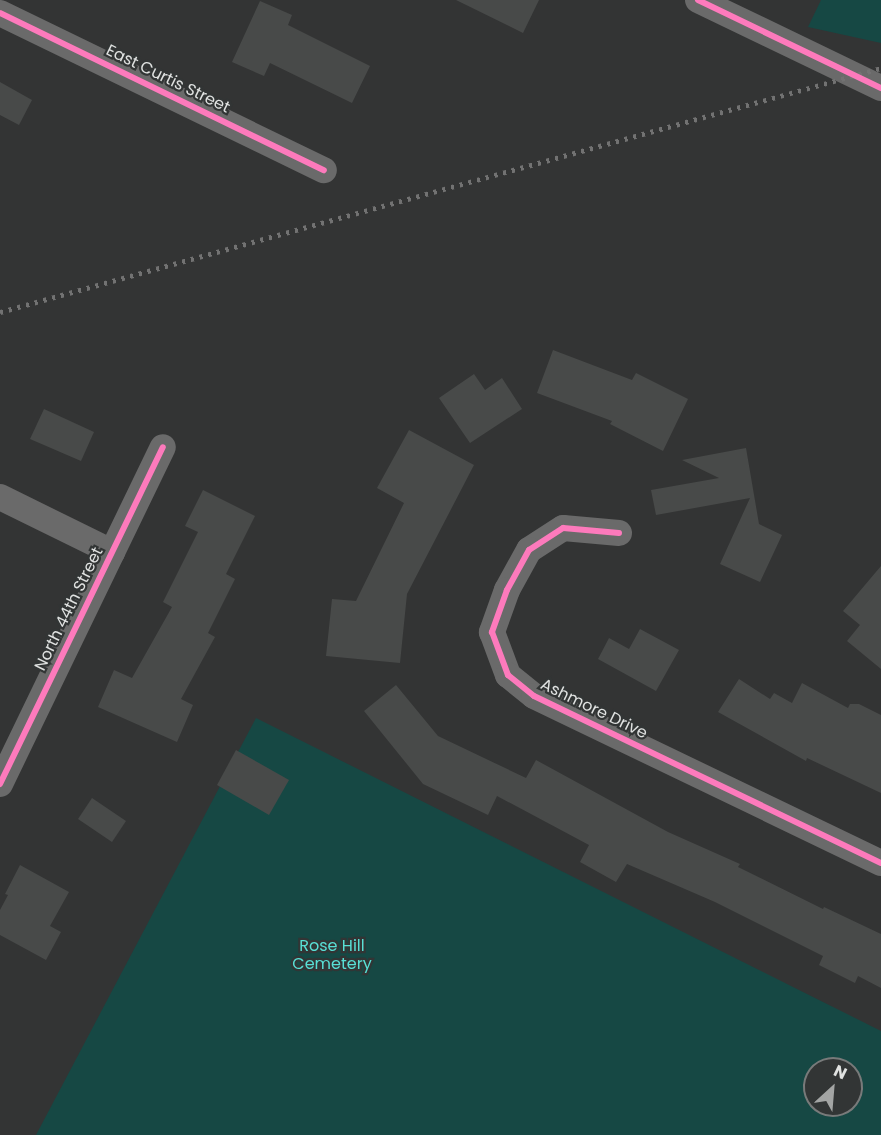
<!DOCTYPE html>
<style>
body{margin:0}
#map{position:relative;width:881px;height:1135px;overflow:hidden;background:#333434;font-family:Poppins,sans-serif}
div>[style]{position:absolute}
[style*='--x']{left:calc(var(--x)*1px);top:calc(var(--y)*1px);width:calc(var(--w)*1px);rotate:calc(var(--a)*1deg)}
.green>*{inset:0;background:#164844}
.building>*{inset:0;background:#484a49}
.street>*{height:26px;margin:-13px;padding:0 13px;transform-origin:13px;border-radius:13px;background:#6a6a6a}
.rail>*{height:4.5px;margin-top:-2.25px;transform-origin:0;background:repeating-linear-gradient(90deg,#727272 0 3px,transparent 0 9px)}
.cycleway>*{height:6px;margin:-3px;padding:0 3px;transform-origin:3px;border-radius:3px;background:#fd7abc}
span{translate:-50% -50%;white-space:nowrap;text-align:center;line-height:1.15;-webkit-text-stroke:4.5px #323535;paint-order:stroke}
.street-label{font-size:16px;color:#e0e2e1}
.park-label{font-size:16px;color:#58dfd5}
.north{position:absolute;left:803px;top:1057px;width:60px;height:60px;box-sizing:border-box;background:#323535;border:2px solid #787a7a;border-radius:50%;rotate:26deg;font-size:16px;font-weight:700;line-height:24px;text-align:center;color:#e0e2e1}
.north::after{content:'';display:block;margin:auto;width:21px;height:27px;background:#a3a5a4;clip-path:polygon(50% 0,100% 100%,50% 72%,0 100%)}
</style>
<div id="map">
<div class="green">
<i style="clip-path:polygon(821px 0,881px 0,881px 43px,808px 27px)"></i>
<i style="clip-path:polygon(evenodd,256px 718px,881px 1031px,881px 1135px,36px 1135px,256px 718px,815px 1069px,851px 1069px,851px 1105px,815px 1105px,815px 1069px)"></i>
</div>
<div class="building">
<i style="clip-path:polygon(456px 0,539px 0,523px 33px)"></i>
<i style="clip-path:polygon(260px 1px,292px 15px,288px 25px,370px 66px,352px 103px,270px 63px,264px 76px,232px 62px)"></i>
<i style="clip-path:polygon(0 82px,32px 100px,19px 125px,0 115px)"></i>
<i style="clip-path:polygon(553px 350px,632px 380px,636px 373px,688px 399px,663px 451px,610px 424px,612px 421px,537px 393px)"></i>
<i style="clip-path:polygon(474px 374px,485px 390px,502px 378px,522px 409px,470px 443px,439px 398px)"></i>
<i style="clip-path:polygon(44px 409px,94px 432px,81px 461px,30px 439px)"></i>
<i style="clip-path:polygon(409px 430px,474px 465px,407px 594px,400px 663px,326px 656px,332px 599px,356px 601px,404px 503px,377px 488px)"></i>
<i style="clip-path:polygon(746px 448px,759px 524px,782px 535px,760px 582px,720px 564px,750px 498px,656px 515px,651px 490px,719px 478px,682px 460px)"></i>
<i style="clip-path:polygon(203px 490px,255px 516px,226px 574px,235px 579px,208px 633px,215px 637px,181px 699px,193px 705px,177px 742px,98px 707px,114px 670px,132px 678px,172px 607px,163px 602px,198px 532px,185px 526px)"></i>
<i style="clip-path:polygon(881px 566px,881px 669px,847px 641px,860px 625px,843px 611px)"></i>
<i style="clip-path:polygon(640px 629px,679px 650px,656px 691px,598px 659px,609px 638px,629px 649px)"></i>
<i style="clip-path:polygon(739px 679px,770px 699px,774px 693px,792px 703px,802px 683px,848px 708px,850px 704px,859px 704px,881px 715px,881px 793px,807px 758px,806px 761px,718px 712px)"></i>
<i style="clip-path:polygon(396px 685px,438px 736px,526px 778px,536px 760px,668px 832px,740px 864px,738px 867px,823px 909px,824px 907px,881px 934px,881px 988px,858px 976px,855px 983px,819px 965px,823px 956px,715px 902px,627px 864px,616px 882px,580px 862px,589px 845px,497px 796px,488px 815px,423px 784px,364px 711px)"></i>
<i style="clip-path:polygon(236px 750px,289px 780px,269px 815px,217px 785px)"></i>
<i style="clip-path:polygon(92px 798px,126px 821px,112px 842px,78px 819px)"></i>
<i style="clip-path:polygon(20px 865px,69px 892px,50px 926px,61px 932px,46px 960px,0 935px,0 910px,8px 895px,5px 894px)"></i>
</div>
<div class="street">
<i style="--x:698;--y:0;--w:203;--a:25.7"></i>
<i style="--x:0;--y:13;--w:360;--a:25.9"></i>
<i style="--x:0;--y:497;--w:125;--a:26.2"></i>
<i style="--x:619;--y:533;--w:56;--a:-174.9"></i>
<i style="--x:563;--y:528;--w:40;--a:147.1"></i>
<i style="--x:529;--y:550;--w:46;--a:118.8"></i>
<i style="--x:507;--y:590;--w:45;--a:109.7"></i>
<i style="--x:492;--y:632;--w:46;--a:69.6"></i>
<i style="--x:508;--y:675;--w:33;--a:39"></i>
<i style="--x:534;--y:696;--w:385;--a:25.7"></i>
<i style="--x:0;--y:784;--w:374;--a:-64.2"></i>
</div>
<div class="rail">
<i style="--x:0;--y:312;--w:914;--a:-15.48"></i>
</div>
<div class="cycleway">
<i style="--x:698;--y:0;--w:203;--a:25.7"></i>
<i style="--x:0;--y:13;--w:360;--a:25.9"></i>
<i style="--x:619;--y:533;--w:56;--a:-174.9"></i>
<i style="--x:563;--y:528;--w:40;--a:147.1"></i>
<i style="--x:529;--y:550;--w:46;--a:118.8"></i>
<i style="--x:507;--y:590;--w:45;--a:109.7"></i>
<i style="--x:492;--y:632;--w:46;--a:69.6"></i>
<i style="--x:508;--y:675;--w:33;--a:39"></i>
<i style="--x:534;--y:696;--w:385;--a:25.7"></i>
<i style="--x:0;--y:784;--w:374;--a:-64.2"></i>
</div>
<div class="street-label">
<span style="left:168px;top:79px;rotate:26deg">East Curtis Street</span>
<span style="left:69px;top:609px;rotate:-64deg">North 44th Street</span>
<span style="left:594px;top:709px;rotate:26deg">Ashmore Drive</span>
</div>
<div class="park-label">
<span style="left:332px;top:955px">Rose Hill<br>Cemetery</span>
</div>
<div class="north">N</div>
</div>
